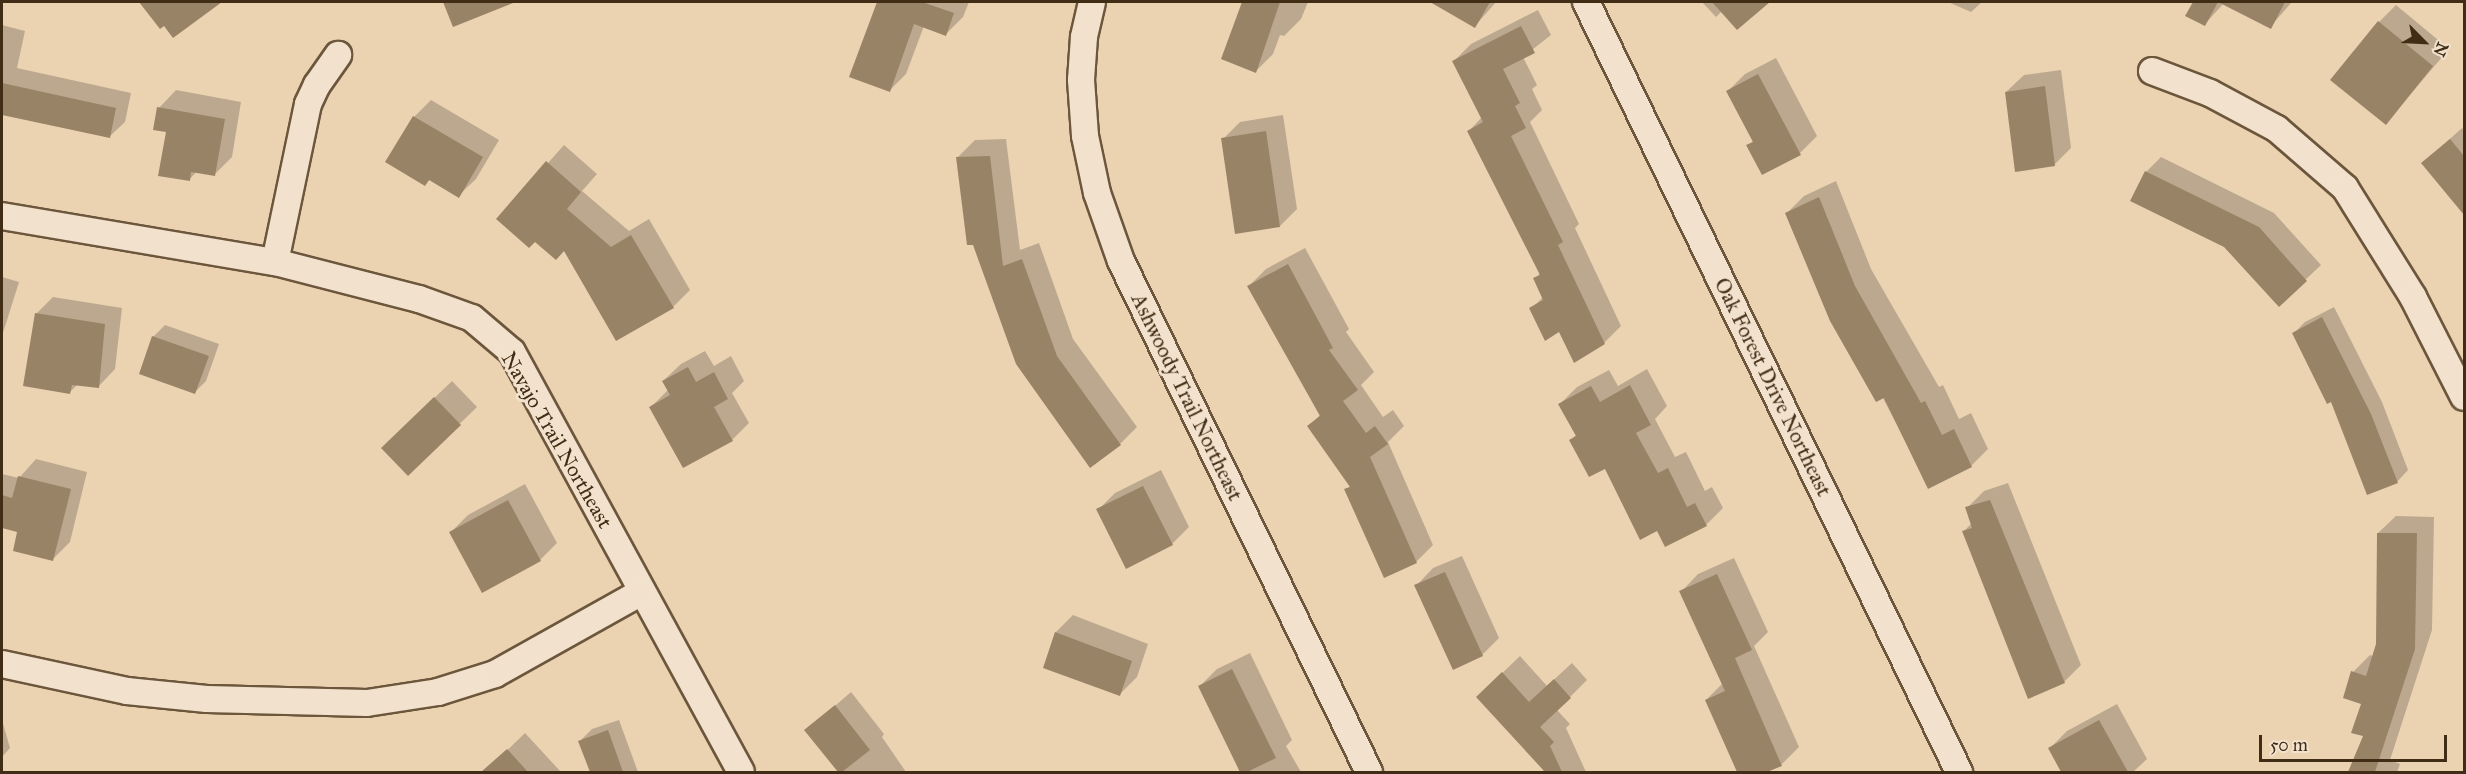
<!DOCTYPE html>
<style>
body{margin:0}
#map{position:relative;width:2466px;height:774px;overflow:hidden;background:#ebd3b2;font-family:"IM FELL Great Primer",serif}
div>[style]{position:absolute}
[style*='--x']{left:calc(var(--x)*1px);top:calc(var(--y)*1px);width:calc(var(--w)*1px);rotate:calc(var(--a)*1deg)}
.shadow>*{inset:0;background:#0003}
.building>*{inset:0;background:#998367}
.roads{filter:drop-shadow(2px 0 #6c563c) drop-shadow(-2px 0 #6c563c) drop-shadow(0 2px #6c563c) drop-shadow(0 -2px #6c563c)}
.minor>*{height:26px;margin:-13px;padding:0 13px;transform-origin:13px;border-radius:13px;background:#f2e2cd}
span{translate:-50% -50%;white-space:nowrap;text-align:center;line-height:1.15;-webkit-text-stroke:6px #f2e2cd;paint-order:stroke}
.street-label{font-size:21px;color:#412c15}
.frame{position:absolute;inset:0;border:3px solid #412c15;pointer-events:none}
.north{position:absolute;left:2394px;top:12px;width:60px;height:60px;-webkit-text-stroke:4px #f2e2cd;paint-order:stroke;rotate:114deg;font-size:16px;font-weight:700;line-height:24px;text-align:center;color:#412c15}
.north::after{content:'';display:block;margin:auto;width:21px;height:27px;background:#412c15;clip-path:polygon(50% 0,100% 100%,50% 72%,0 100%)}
.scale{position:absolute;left:2259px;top:735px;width:188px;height:27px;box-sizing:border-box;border:3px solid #412c15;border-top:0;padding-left:8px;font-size:18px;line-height:21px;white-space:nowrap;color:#412c15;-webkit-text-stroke:4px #f2e2cd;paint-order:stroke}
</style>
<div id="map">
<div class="shadow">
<i style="clip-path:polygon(141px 2px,219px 2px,173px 36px,164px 24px,160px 27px)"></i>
<i style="clip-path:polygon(445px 2px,492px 2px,454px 25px)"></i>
<i style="clip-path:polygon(878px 2px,969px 2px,963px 17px,946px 34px,924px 26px,906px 74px,889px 91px,851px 76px)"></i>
<i style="clip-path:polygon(1244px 2px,1308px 2px,1301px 19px,1284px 36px,1280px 35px,1273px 54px,1256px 71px,1222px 59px)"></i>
<i style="clip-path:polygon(1433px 2px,1496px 2px,1475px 26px)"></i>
<i style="clip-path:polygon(1702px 2px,1768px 2px,1737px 28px,1722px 11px,1716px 17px)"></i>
<i style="clip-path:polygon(1948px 2px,1982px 2px,1971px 12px)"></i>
<i style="clip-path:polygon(2195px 2px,2292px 2px,2270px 27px,2224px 3px,2205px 24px,2187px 15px)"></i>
<i style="clip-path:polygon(2396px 5px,2449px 49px,2386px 123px,2379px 22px)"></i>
<i style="clip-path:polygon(1538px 10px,1551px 35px,1523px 57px,1537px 85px,1532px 89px,1542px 110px,1530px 122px,1579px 224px,1575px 228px,1621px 326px,1604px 343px,1560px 330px,1531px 309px,1543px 297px,1535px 279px,1540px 273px,1469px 131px,1482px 117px,1454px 61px,1471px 44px)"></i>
<i style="clip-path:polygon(2px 25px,25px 31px,17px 68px,131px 93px,125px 122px,109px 137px,2px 108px)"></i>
<i style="clip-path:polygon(1776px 58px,1817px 136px,1800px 153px,1748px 146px,1754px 140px,1728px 91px,1745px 74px)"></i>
<i style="clip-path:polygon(2061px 70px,2071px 148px,2054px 165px,2006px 92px,2024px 75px)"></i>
<i style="clip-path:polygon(176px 90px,241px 102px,232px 157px,215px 174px,197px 171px,189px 180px,159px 108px)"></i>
<i style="clip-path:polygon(431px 100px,499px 140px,476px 179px,458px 196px,430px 179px,425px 185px,414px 117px)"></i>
<i style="clip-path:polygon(1283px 115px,1297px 209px,1280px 226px,1223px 139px,1240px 122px)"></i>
<i style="clip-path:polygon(2462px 128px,2464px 131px,2462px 210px,2423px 163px)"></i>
<i style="clip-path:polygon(1006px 139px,1020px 250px,1039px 243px,1073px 339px,1137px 427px,1120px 444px,1017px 363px,958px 157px,975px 140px)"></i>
<i style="clip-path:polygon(564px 145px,597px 174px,582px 191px,629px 231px,649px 219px,690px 290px,673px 307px,565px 249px,535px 240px,498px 219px)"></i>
<i style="clip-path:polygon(2161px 157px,2274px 213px,2321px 265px,2279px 305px,2225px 246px,2146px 172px)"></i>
<i style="clip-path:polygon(1836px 181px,1871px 269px,1939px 387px,1943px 385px,1959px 419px,1971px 413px,1988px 449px,1971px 466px,1929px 487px,1787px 213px,1804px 196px)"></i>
<i style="clip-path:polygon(1305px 248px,1349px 329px,1346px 332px,1374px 372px,1361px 385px,1383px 417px,1393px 410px,1404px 426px,1388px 442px,1433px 545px,1416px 562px,1346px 490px,1351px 485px,1309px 426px,1321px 414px,1249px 286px,1266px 269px)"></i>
<i style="clip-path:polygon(2px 277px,19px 282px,2px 336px)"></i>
<i style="clip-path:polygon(53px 297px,122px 308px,115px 369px,98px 387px,78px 384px,70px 392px,36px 314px)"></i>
<i style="clip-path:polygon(2334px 307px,2382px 402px,2408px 470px,2397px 482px,2332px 400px,2294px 333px,2305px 322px)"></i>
<i style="clip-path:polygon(165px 325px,219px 344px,206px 381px,195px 392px,153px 337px)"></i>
<i style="clip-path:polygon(705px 351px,714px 366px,731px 356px,744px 381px,732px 393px,749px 423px,732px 440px,651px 407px,668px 390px,663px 381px,681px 364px)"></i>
<i style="clip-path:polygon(1647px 369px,1667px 406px,1655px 419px,1675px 457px,1686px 452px,1705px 491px,1712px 487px,1723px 508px,1706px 525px,1658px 529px,1605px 467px,1571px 440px,1577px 434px,1560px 404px,1577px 387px,1609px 370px,1618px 386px)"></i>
<i style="clip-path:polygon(452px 381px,477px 407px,408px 474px,400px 431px)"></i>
<i style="clip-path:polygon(36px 459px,87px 472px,70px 542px,53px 559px,19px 531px,2px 526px,2px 474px,19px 478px)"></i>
<i style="clip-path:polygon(1161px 470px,1189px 527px,1172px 544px,1098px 510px,1115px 493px)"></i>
<i style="clip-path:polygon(2008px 483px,2081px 665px,2064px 682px,1964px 531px,1972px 523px,1967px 508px,1984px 491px)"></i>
<i style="clip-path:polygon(525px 484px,557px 543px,540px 560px,451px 532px,468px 515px)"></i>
<i style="clip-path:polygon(2396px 516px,2434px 517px,2432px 630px,2390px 760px,2400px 764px,2397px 772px,2350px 772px,2365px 735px,2363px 703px,2353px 672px,2370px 655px,2373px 656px,2377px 644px,2378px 533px)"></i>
<i style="clip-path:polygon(1462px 556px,1499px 638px,1482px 655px,1416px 586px,1433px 568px)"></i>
<i style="clip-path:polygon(1734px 558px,1768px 632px,1754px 646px,1799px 747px,1782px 764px,1764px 772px,1738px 772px,1706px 700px,1723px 683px,1681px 592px,1698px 574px)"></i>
<i style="clip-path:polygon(1073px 615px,1148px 644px,1137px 677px,1120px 694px,1045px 667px,1056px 632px)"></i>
<i style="clip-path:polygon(1250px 653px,1292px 740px,1286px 746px,1301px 772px,1240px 772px,1200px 686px,1217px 669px)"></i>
<i style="clip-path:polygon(1520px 656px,1547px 686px,1572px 663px,1587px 680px,1557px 710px,1570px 724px,1566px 728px,1586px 772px,1539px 772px,1545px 770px,1495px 680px)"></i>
<i style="clip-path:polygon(851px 692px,884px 734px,882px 737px,906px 772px,842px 772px,807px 730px)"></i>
<i style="clip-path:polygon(2117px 704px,2147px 759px,2133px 772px,2077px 772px,2050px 748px,2067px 731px)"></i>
<i style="clip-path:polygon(2px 720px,10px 748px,2px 757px)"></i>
<i style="clip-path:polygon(619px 720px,638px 772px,593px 772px,580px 741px,592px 729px)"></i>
<i style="clip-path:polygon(525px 733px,561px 772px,499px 772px,492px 765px)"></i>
</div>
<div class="building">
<i style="clip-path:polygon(139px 2px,222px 2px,173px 38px,164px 26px,160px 29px)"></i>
<i style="clip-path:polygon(443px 2px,513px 2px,513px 3px,453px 27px)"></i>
<i style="clip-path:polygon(877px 2px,922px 2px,954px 13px,946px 36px,914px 24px,890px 92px,849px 77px)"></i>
<i style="clip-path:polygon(1242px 2px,1280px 2px,1256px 73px,1221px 59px)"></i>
<i style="clip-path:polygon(1430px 2px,1490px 2px,1475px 28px)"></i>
<i style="clip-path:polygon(1712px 2px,1770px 2px,1737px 30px)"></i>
<i style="clip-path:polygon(2193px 2px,2218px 2px,2205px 26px,2185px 16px)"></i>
<i style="clip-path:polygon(2218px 2px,2285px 2px,2271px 29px)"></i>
<i style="clip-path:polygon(2378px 21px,2433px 66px,2386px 125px,2330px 80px)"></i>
<i style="clip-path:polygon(1521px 26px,1535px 53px,1503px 69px,1520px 103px,1515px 106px,1526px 128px,1511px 136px,1563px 242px,1558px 245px,1605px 344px,1574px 363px,1559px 332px,1545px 341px,1529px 308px,1543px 300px,1533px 278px,1540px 275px,1467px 131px,1483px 122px,1452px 61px)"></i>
<i style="clip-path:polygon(1758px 74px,1801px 155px,1762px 175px,1746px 145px,1753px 142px,1726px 91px)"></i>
<i style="clip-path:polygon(2px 83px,116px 108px,110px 138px,2px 115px)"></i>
<i style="clip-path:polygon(2045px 86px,2055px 166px,2015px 172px,2005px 92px)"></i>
<i style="clip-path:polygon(157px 107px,225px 119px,215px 176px,191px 172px,190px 181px,158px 176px,166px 132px,153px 130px)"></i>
<i style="clip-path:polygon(413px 116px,483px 157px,459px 198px,429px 180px,425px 186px,385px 162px)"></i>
<i style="clip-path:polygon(1266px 131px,1280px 227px,1235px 234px,1221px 138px)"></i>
<i style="clip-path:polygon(2450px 139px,2464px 156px,2464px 215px,2421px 163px)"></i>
<i style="clip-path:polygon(990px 156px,1003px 266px,1022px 259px,1057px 356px,1121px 445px,1090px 468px,1016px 364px,973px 245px,967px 245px,956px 157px)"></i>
<i style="clip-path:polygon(546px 161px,581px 192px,567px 209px,611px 247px,631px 235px,674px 308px,616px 341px,564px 251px,556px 260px,535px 242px,529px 248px,496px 219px)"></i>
<i style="clip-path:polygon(2145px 171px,2259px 227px,2307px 281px,2279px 307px,2224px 247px,2130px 201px)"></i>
<i style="clip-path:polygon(1819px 197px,1855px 286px,1921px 403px,1925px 401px,1942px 435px,1954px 429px,1972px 467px,1928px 489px,1884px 398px,1876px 402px,1830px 321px,1785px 213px)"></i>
<i style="clip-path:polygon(1288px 264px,1333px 348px,1329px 350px,1358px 390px,1343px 401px,1366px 433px,1375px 426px,1388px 444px,1370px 457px,1417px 563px,1384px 578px,1344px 489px,1350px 487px,1307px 426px,1320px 416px,1247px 286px)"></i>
<i style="clip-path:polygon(35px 313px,105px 324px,99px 388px,72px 385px,70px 394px,23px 386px)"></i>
<i style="clip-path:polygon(2322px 317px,2371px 414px,2398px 483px,2367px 495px,2331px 402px,2327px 404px,2292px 333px)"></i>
<i style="clip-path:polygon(152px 336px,209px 356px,195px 394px,139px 374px)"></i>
<i style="clip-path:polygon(688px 367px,696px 382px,714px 372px,728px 399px,714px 407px,733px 441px,683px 468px,649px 407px,670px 395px,662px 381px)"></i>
<i style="clip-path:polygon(1630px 385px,1651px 425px,1636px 433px,1658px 473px,1668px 468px,1687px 507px,1695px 503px,1707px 526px,1665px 547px,1657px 531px,1640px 540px,1605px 469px,1589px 477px,1569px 440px,1576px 436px,1558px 404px,1591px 386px,1600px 402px)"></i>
<i style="clip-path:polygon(434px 397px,461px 425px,408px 476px,381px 448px)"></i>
<i style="clip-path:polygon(18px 476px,71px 489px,53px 561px,13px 551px,17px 532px,2px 528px,2px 495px,12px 498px)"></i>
<i style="clip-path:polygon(1143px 486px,1173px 545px,1126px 569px,1096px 509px)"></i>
<i style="clip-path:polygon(508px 500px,541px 561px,482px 593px,449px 532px)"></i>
<i style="clip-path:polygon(1990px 500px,2065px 683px,2028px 699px,1962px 531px,1972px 528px,1965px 507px)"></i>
<i style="clip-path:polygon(2377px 533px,2417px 533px,2415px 649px,2375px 772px,2348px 772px,2363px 736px,2351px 733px,2361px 704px,2343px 698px,2351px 671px,2366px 676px,2376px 644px)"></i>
<i style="clip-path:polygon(1445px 572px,1483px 656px,1453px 670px,1414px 585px)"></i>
<i style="clip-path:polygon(1717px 574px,1752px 650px,1735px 658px,1782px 766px,1767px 772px,1737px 772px,1705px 700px,1725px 691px,1679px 591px)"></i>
<i style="clip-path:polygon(1055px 632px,1132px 661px,1120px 696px,1043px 668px)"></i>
<i style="clip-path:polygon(1232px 669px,1276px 758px,1247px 772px,1240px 772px,1198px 686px)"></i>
<i style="clip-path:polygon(1502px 672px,1529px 702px,1554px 679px,1571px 698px,1540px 727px,1554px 742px,1550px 746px,1562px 772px,1545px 772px,1476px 697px)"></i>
<i style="clip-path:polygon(835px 705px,870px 750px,842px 772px,838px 772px,804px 730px)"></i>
<i style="clip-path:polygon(2099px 720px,2128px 772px,2061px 772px,2048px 748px)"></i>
<i style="clip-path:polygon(608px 730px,623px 772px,590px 772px,578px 741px)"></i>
<i style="clip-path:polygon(507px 749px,528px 772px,481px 772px)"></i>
</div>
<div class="roads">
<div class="minor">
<i style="--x:1092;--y:2;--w:36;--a:103"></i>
<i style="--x:1084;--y:37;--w:43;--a:94"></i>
<i style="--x:1081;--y:80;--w:56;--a:85.9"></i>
<i style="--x:1085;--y:136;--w:58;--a:78.1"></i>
<i style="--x:1097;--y:193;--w:72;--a:70.6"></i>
<i style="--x:1121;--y:261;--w:568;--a:64.11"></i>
<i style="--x:1586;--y:2;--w:856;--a:64.15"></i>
<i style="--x:2152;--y:71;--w:62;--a:20.8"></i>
<i style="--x:2210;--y:93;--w:76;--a:28.2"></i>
<i style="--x:2277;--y:129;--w:90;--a:40.9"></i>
<i style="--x:2345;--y:188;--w:128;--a:58"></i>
<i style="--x:2413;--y:297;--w:112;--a:63"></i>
<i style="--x:2;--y:216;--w:277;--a:9.6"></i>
<i style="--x:275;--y:262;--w:149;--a:14.4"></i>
<i style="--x:419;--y:299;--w:56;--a:19.7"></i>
<i style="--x:472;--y:318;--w:52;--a:40.4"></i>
<i style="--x:512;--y:352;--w:478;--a:61.4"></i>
<i style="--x:275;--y:262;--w:161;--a:-78.2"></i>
<i style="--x:308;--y:104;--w:21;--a:-65"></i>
<i style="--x:317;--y:85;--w:37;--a:-55"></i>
<i style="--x:2;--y:664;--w:128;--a:12.2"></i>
<i style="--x:127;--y:691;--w:80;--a:5.7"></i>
<i style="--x:207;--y:699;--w:160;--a:1.4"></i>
<i style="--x:367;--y:703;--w:72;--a:-8.8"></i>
<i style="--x:438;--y:692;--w:60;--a:-17.5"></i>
<i style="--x:495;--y:674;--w:168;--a:-29.2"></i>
</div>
</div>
<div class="street-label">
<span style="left:1773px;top:387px;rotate:64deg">Oak Forest Drive Northeast</span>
<span style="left:1187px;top:397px;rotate:64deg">Ashwoody Trail Northeast</span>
<span style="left:557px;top:440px;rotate:60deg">Navajo Trail Northeast</span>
</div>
<div class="frame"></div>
<div class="north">N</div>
<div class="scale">50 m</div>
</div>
